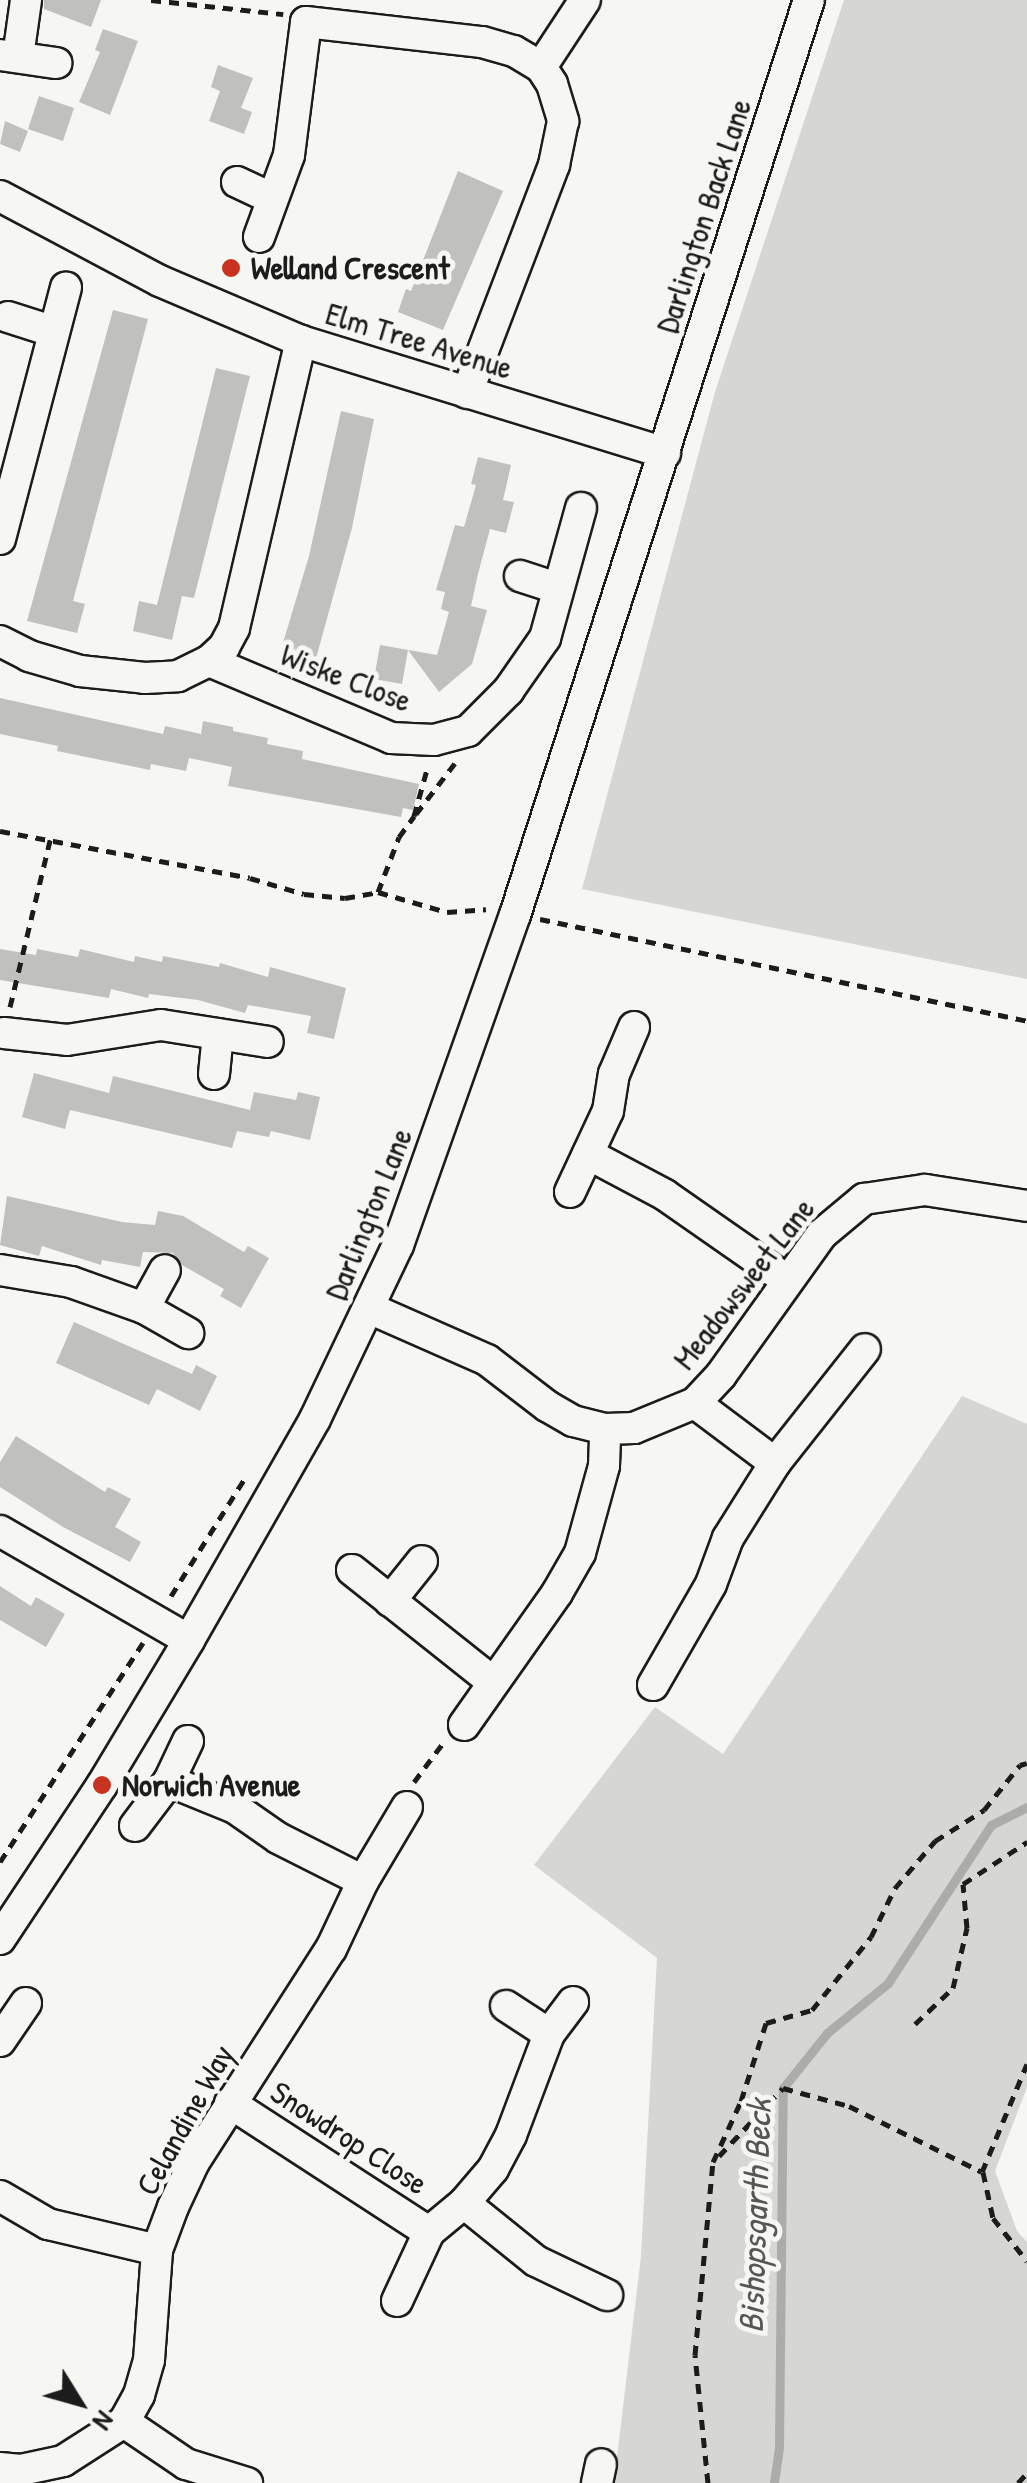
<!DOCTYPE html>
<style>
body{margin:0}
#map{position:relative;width:1027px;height:2483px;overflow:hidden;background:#f6f6f2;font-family:"Patrick Hand",sans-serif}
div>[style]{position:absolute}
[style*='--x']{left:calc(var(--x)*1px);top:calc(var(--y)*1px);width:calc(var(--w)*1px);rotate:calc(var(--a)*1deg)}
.green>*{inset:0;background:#d6d6d2}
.stream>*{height:9px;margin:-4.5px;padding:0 4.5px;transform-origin:4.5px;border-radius:4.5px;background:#acaca9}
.building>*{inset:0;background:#c0c0bd}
.path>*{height:5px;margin-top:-2.5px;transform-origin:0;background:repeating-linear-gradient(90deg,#1c1c1c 0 10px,transparent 0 18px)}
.roads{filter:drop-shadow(2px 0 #1c1c1c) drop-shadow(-2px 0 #1c1c1c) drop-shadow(0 2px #1c1c1c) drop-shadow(0 -2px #1c1c1c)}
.minor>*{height:30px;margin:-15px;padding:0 15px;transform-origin:15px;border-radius:15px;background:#f6f6f2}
.dots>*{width:28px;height:28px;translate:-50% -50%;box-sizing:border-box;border:5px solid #f6f6f2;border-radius:50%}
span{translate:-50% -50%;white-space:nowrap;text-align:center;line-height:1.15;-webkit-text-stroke:10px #f6f6f2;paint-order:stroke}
.street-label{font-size:32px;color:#1c1c1c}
.poi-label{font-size:32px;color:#1c1c1c;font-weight:700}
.left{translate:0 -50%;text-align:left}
.water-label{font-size:35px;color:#565654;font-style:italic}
.north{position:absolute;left:30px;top:2353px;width:100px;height:100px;-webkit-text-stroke:8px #f6f6f2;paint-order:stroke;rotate:127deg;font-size:28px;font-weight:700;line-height:40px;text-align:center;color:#1c1c1c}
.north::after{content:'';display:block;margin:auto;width:35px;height:45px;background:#1c1c1c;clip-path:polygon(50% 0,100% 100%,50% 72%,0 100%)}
</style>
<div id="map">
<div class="green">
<i style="clip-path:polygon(844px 0,1027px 0,1027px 979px,582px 889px,715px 392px)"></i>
<i style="clip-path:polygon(962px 1396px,1027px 1424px,1027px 2087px,995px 2171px,1017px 2231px,1027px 2242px,1027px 2483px,614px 2483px,641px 2256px,657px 1958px,534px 1865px,655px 1707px,723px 1754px)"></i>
</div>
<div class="stream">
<i style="--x:774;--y:2483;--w:37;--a:-82"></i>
<i style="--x:779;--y:2446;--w:358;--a:-89.4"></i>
<i style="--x:783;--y:2088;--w:70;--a:-51.3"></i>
<i style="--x:827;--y:2033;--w:79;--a:-39.3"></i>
<i style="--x:888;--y:1983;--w:189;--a:-56.9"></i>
<i style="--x:991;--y:1825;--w:40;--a:-26.6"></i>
</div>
<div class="building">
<i style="clip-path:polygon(44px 0,101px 0,91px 27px,44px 9px)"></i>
<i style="clip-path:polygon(103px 29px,138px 41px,110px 115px,79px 102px,100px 52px,95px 50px)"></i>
<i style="clip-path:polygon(218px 65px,253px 78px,241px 108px,252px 112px,244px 134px,209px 121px,220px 91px,211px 87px)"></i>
<i style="clip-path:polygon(39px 96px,74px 108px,63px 141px,28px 129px)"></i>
<i style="clip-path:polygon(5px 121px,28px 131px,20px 152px,0 144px)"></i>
<i style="clip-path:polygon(458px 171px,503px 191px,443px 330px,398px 312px,406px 289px,411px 291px)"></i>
<i style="clip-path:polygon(113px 310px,148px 319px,73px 601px,85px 604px,77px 633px,27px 621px)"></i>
<i style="clip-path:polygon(216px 368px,250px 376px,194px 598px,182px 596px,172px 640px,133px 631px,139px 601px,157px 605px)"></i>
<i style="clip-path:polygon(341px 411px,374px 419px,352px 528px,315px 662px,280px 653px,309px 556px)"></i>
<i style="clip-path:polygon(478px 457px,511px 465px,503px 500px,514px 502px,506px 533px,490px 529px,478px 574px,471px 606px,487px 610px,472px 664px,439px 692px,408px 650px,402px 684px,374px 679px,380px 645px,437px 655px,449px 612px,441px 609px,445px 592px,436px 590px,455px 525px,464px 527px,476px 485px,471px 484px)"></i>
<i style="clip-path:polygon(0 698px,163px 734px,165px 726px,201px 734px,203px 721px,233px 727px,233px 731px,268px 738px,267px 744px,303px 751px,302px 759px,419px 784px,413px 810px,403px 808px,401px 817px,228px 786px,232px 767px,189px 758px,186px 771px,151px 764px,150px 770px,57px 751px,58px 746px,0 734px)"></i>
<i style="clip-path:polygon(0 949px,36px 955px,37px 949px,78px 957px,80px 949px,134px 962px,135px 956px,162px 962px,163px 956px,219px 967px,220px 963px,268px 977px,270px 967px,346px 988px,334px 1039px,307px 1033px,311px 1016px,248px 1005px,245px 1013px,198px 1000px,149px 994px,148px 998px,111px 989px,109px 998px,0 980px)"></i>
<i style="clip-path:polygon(34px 1073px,109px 1093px,113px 1076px,250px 1110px,254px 1092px,296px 1100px,298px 1092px,320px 1097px,310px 1140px,271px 1131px,269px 1137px,237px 1131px,232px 1148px,70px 1110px,65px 1129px,22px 1117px)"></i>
<i style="clip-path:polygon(7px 1196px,122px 1222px,155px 1225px,158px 1211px,183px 1216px,244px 1252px,248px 1246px,269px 1258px,241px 1308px,220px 1296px,224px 1289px,182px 1265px,173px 1253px,143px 1252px,140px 1267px,102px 1260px,101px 1265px,42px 1246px,39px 1256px,0 1245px)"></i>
<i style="clip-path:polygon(74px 1322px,192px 1374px,196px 1365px,217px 1376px,200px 1411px,157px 1389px,149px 1405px,56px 1363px)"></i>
<i style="clip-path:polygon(16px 1436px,105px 1492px,108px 1487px,131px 1499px,115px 1527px,141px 1542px,130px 1562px,63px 1527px,0 1487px,0 1462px)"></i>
<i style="clip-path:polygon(0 1586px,31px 1606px,36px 1597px,65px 1614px,46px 1647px,0 1620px)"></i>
</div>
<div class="path">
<i style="--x:151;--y:0;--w:133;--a:6.1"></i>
<i style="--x:416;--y:814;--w:64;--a:-52.6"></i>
<i style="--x:0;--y:831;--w:254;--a:10.6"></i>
<i style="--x:250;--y:878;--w:56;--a:16.5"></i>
<i style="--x:304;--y:894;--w:41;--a:5.6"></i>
<i style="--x:345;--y:898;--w:34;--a:-10"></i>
<i style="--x:378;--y:892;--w:72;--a:16.2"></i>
<i style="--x:447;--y:912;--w:39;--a:-4"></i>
<i style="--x:378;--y:892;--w:59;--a:-69.1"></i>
<i style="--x:399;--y:837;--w:26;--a:-54"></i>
<i style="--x:414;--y:816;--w:52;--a:-74.4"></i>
<i style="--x:540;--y:919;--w:498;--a:11.8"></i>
<i style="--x:10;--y:1007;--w:172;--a:-76.5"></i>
<i style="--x:171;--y:1596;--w:139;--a:-57.9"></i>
<i style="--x:414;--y:1782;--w:49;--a:-53.4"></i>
<i style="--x:0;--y:1862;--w:262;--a:-56.9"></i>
<i style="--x:915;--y:2024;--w:52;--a:-43.5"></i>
<i style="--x:953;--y:1988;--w:62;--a:-76.9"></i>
<i style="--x:967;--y:1928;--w:44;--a:-95.2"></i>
<i style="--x:963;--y:1884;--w:77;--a:-33.3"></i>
<i style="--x:719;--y:2156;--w:93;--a:-46.7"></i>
<i style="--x:783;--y:2088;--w:68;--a:15.3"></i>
<i style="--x:849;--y:2106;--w:148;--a:26.4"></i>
<i style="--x:982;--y:2172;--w:117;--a:-67.4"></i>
<i style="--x:983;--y:2172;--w:47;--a:77.7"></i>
<i style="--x:993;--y:2218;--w:55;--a:51.7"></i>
<i style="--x:708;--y:2483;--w:129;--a:-95.8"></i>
<i style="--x:695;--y:2355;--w:194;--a:-84.7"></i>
<i style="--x:713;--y:2162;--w:67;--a:-65.3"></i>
<i style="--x:741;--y:2101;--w:82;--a:-72.2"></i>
<i style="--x:766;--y:2023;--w:48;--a:-15.8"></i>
<i style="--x:812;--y:2010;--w:94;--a:-51.1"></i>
<i style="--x:871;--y:1937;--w:55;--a:-63.9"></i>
<i style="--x:895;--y:1888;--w:62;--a:-49.6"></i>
<i style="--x:935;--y:1841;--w:58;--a:-32.3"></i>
<i style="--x:984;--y:1810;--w:58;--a:-51.3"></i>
<i style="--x:1020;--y:1765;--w:7;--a:-16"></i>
<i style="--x:1018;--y:2483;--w:13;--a:-48"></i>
</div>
<div class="roads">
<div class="minor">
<i style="--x:0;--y:55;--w:57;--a:8.1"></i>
<i style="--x:18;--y:57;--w:58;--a:-82"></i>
<i style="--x:541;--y:67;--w:80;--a:-56.7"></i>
<i style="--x:237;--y:182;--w:38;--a:25"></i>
<i style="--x:0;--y:196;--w:181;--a:28"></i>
<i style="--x:160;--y:281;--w:153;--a:23.1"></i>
<i style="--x:301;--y:341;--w:381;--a:17.1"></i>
<i style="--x:259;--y:237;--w:87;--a:-69.9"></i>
<i style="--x:289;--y:155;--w:134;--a:-82.7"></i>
<i style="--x:306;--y:22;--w:177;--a:6.5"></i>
<i style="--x:482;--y:42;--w:33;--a:16"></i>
<i style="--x:514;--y:51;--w:31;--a:31"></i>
<i style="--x:541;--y:67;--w:20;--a:57"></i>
<i style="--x:552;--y:84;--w:39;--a:73"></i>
<i style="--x:563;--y:121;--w:45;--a:101.6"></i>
<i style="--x:554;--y:165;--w:244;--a:110.9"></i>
<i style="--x:8;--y:317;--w:46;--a:17.7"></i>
<i style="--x:0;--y:539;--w:260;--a:-75.3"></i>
<i style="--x:520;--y:576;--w:40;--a:18"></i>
<i style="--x:0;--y:641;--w:33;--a:27"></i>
<i style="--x:29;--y:656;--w:53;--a:16.4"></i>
<i style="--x:80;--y:671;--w:65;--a:6.1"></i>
<i style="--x:145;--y:678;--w:33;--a:-3"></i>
<i style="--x:178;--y:676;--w:34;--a:-26"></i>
<i style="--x:209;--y:661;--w:21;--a:-43"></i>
<i style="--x:224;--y:647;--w:21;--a:-62"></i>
<i style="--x:234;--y:628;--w:295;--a:-76.9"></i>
<i style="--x:209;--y:661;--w:198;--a:22.9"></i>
<i style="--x:391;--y:738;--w:43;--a:2.7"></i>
<i style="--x:434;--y:740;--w:35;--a:-15"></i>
<i style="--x:468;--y:731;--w:57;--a:-45"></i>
<i style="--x:508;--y:691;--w:65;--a:-55.1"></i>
<i style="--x:545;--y:638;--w:135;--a:-74.5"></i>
<i style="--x:4;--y:1033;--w:63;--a:6.3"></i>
<i style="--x:67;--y:1040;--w:95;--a:-9.1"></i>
<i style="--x:161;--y:1025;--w:108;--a:9"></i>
<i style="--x:214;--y:1074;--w:40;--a:-84.3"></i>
<i style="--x:588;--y:1154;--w:87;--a:28"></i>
<i style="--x:665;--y:1195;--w:149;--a:34.9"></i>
<i style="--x:570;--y:1192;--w:89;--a:-64.9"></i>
<i style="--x:608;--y:1111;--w:37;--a:-81"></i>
<i style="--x:614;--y:1074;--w:51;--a:-66.9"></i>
<i style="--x:0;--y:1270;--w:72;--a:9.6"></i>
<i style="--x:71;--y:1282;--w:77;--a:19.6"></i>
<i style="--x:144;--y:1308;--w:51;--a:29.6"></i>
<i style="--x:144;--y:1308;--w:43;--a:-61.1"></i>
<i style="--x:369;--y:1308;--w:129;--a:23.8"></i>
<i style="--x:487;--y:1360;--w:76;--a:37.5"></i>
<i style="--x:547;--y:1406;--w:30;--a:30"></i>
<i style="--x:573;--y:1421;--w:33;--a:14"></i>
<i style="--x:605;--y:1429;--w:29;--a:-2"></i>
<i style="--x:634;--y:1428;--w:66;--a:-22.3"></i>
<i style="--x:695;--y:1403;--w:38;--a:-47"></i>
<i style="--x:721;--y:1375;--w:173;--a:-54.4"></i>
<i style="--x:822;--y:1234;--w:55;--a:-39.8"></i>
<i style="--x:864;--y:1199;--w:62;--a:-8.4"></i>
<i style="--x:925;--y:1190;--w:103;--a:8.9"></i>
<i style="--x:695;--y:1403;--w:100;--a:36.9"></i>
<i style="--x:0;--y:1531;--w:218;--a:30"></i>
<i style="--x:352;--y:1570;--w:180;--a:38.5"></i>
<i style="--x:390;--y:1601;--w:51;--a:-51.3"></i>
<i style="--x:653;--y:1685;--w:116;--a:-60.1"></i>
<i style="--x:711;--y:1584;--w:49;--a:-69.7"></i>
<i style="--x:728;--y:1538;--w:89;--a:-57.9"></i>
<i style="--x:775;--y:1463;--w:145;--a:-51.7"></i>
<i style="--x:464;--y:1725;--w:161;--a:-54.8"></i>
<i style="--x:557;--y:1593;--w:46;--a:-60.1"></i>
<i style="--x:580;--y:1553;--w:90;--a:-74.6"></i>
<i style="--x:604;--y:1466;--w:37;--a:-88"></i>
<i style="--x:188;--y:1741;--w:44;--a:115.4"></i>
<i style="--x:169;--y:1781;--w:71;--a:22.2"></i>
<i style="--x:235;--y:1808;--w:52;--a:34.9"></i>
<i style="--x:278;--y:1838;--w:95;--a:26.8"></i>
<i style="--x:135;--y:1826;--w:56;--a:-52.9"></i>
<i style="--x:0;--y:1939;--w:185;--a:-56.5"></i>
<i style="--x:102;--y:1785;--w:169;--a:-59"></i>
<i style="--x:189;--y:1640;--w:254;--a:-60.3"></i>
<i style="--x:315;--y:1419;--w:193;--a:-64.5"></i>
<i style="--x:398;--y:1245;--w:350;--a:-70.5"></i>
<i style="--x:515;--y:915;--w:961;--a:-72.19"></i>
<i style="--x:506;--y:2006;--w:51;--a:33.1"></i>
<i style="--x:0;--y:2041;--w:46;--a:-55.6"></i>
<i style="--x:230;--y:2103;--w:237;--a:33"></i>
<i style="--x:429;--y:2232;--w:45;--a:-39.6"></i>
<i style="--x:464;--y:2203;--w:45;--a:-49.5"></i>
<i style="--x:493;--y:2169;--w:38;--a:-62"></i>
<i style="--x:511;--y:2135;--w:108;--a:-69.4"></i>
<i style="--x:549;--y:2034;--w:40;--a:-53"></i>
<i style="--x:0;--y:2196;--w:56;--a:30.3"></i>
<i style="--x:48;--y:2224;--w:112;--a:13.4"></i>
<i style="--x:464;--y:2203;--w:92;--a:38.9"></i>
<i style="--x:536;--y:2261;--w:79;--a:25.6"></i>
<i style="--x:397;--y:2301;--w:76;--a:-65.1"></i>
<i style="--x:124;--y:2422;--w:75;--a:34.1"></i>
<i style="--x:186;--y:2464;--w:64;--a:17.3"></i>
<i style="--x:0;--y:2468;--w:21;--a:5"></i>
<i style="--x:21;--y:2470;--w:43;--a:-12.1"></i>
<i style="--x:63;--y:2461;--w:72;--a:-32.6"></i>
<i style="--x:124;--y:2422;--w:31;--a:-61"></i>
<i style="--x:139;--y:2395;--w:36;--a:-74"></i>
<i style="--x:149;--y:2360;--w:110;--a:-85.8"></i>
<i style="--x:157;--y:2250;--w:46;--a:-69.6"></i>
<i style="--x:173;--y:2207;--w:50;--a:-65"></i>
<i style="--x:194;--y:2162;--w:253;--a:-57.3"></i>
<i style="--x:331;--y:1949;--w:75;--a:-64.8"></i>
<i style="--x:363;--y:1881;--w:86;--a:-59.3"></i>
<i style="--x:597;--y:2483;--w:19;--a:-78"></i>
</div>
</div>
<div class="dots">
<i style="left:231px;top:268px;background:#c8321e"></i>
<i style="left:102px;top:1785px;background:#c8321e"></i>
</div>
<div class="street-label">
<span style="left:704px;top:216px;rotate:-72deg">Darlington Back Lane</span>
<span style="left:419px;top:341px;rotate:17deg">Elm Tree Avenue</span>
<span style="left:346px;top:678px;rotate:21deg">Wiske Close</span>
<span style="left:369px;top:1214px;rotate:-68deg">Darlington Lane</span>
<span style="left:744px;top:1284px;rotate:-52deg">Meadowsweet Lane</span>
<span style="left:185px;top:2120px;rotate:-61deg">Celandine Way</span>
<span style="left:349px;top:2138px;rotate:33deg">Snowdrop Close</span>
</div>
<div class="poi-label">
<span class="left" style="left:251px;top:268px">Welland Crescent</span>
<span class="left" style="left:122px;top:1785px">Norwich Avenue</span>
</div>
<div class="water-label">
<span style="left:755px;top:2216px;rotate:-88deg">Bishopsgarth Beck</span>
</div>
<div class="north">N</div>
</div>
